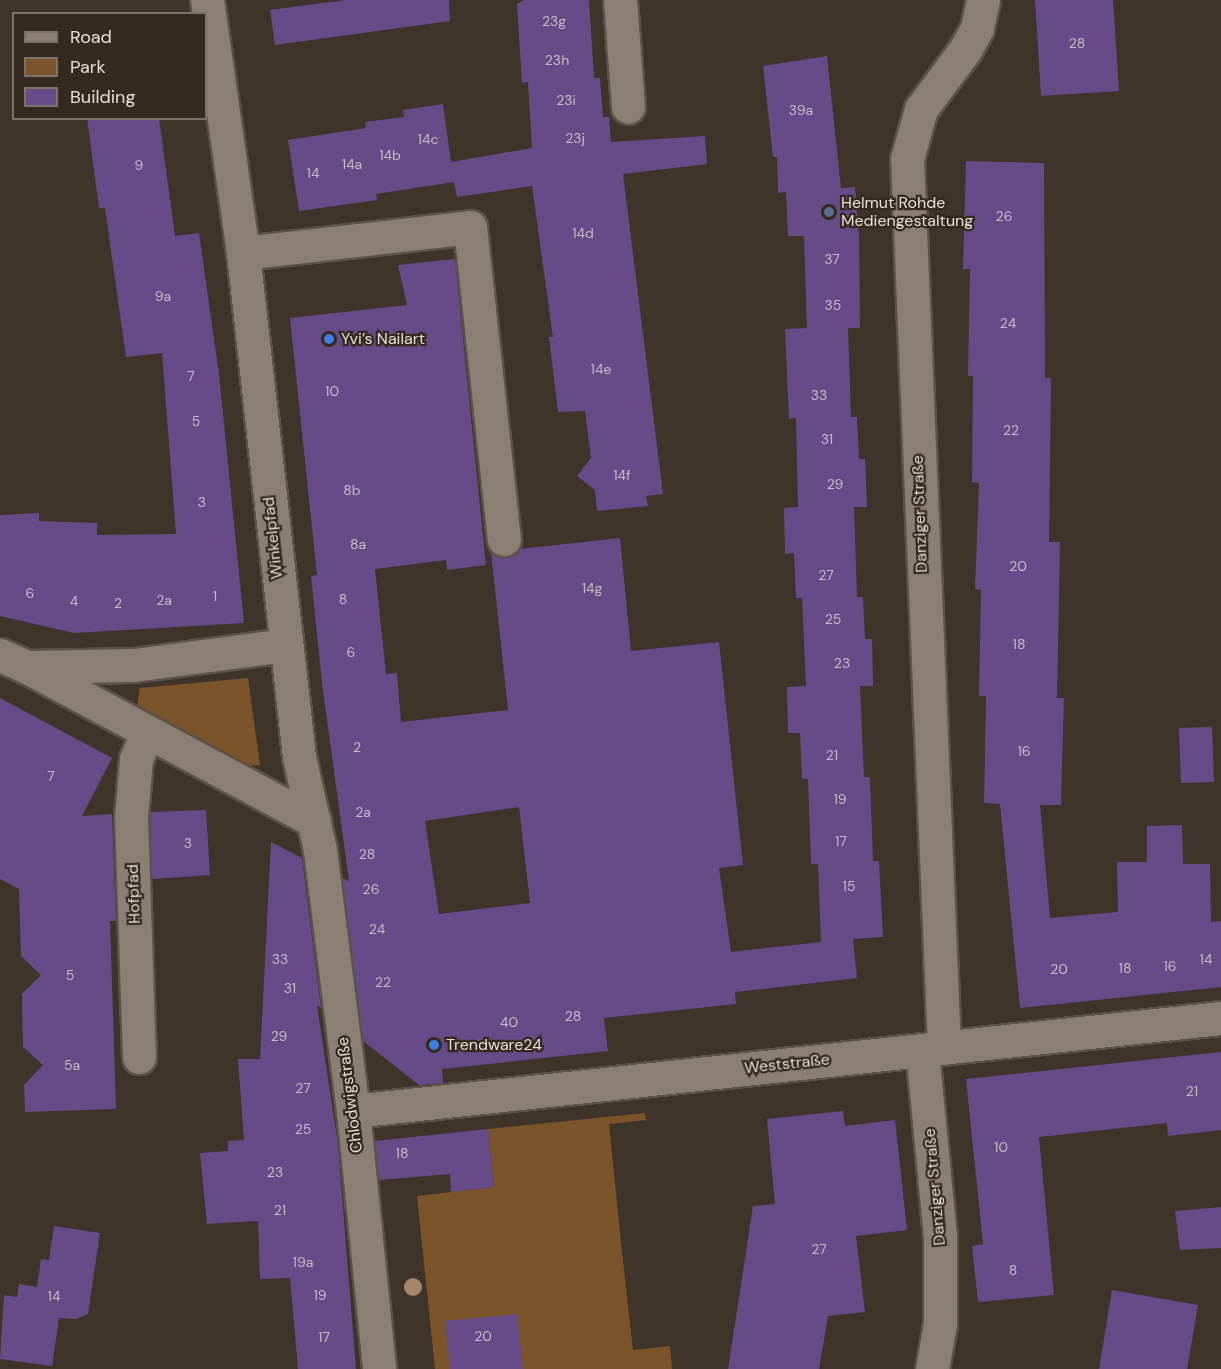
<!DOCTYPE html>
<meta charset="utf-8">
<style>
body{margin:0}
#map{position:relative;width:1221px;height:1369px;overflow:hidden;background:#3e3429;font-family:"DM Sans",sans-serif}
div>[style]{position:absolute}
[style*='--x']{left:calc(var(--x)*1px);top:calc(var(--y)*1px);width:calc(var(--w)*1px);rotate:calc(var(--a)*1deg)}
.green>*{inset:0;background:#7b5429}
.building>*{inset:0;background:#664b88}
.roads{filter:drop-shadow(2px 0 #5b5249) drop-shadow(-2px 0 #5b5249) drop-shadow(0 2px #5b5249) drop-shadow(0 -2px #5b5249)}
.minor>*{height:33px;margin:-16.5px;padding:0 16.5px;transform-origin:16.5px;border-radius:16.5px;background:#8b7f73}
.trees>*{width:18px;height:18px;margin:-9px;border-radius:50%;background:#a48669}
.dots>*{width:16px;height:16px;translate:-50% -50%;box-sizing:border-box;border:3px solid #342a1f;border-radius:50%}
span{translate:-50% -50%;white-space:nowrap;text-align:center;line-height:1.15;-webkit-text-stroke:4.5px #342a1f;paint-order:stroke}
.number-label{font-size:14px;color:#c6bac4}
.number-label span{-webkit-text-stroke-width:0}
.poi-label{font-size:16px;color:#e6dfd8}
.left{translate:0 -50%;text-align:left}
.street-label{font-size:16px;color:#e6dfd8}
.legend{position:absolute;left:12px;top:12px;width:195px;height:108px;box-sizing:border-box;background:#342a1f;border:2px solid #7b7269;margin:0;padding:8px 10px;list-style:none;font-size:18px;color:#e6dfd8}
.legend li{display:flex;align-items:center;gap:12px;height:30px}
.legend b{width:30px;border:2px solid #7b7269}
</style>
<div id="map">
<div class="green">
<i style="clip-path:polygon(248px 678px,260px 765px,247px 766px,137px 707px,140px 688px)"></i>
<i style="clip-path:polygon(645px 1113px,646px 1120px,609px 1124px,622px 1252px,633px 1350px,670px 1346px,672px 1369px,435px 1369px,417px 1196px,494px 1187px,488px 1129px)"></i>
</div>
<div class="building">
<i style="clip-path:polygon(346px 0,449px 0,450px 21px,275px 45px,270px 10px)"></i>
<i style="clip-path:polygon(524px 0,589px 0,594px 78px,600px 78px,603px 117px,609px 117px,611px 142px,705px 136px,707px 164px,623px 174px,663px 494px,646px 496px,648px 506px,597px 511px,595px 490px,577px 476px,591px 458px,585px 411px,558px 412px,549px 337px,553px 337px,532px 186px,457px 197px,454px 182px,376px 194px,377px 200px,299px 211px,288px 140px,366px 128px,365px 122px,404px 117px,403px 110px,443px 104px,451px 162px,532px 148px,528px 82px,522px 83px,517px 4px)"></i>
<i style="clip-path:polygon(1035px 0,1113px 0,1119px 91px,1041px 96px)"></i>
<i style="clip-path:polygon(evenodd,827px 56px,841px 188px,855px 187px,859px 235px,860px 328px,848px 328px,851px 417px,857px 417px,859px 459px,865px 459px,867px 507px,854px 507px,857px 597px,863px 597px,865px 639px,872px 639px,873px 686px,860px 686px,864px 777px,870px 777px,873px 861px,879px 861px,883px 937px,853px 939px,857px 978px,735px 992px,736px 1004px,604px 1018px,608px 1051px,442px 1069px,443px 1083px,419px 1085px,363px 1041px,342px 878px,349px 881px,322px 683px,311px 576px,317px 575px,290px 318px,407px 305px,398px 265px,455px 259px,486px 565px,447px 570px,446px 560px,375px 569px,386px 674px,397px 673px,401px 722px,508px 710px,491px 552px,507px 558px,520px 549px,620px 538px,631px 651px,719px 642px,743px 865px,719px 868px,731px 952px,821px 942px,818px 864px,811px 864px,808px 779px,802px 779px,800px 733px,788px 733px,787px 687px,806px 686px,802px 598px,796px 598px,794px 553px,785px 554px,784px 508px,798px 507px,796px 418px,789px 419px,785px 329px,807px 328px,804px 236px,788px 236px,786px 192px,778px 193px,777px 157px,773px 157px,763px 66px,827px 56px,519px 807px,530px 903px,439px 914px,425px 821px,519px 807px)"></i>
<i style="clip-path:polygon(87px 118px,159px 118px,175px 236px,199px 233px,219px 374px,244px 623px,74px 633px,0 616px,0 515px,39px 513px,39px 521px,97px 523px,97px 535px,176px 534px,162px 353px,126px 357px,105px 208px,99px 208px)"></i>
<i style="clip-path:polygon(966px 161px,1044px 163px,1045px 378px,1051px 378px,1049px 542px,1060px 542px,1057px 698px,1064px 698px,1061px 805px,1040px 805px,1050px 918px,1118px 912px,1117px 862px,1147px 862px,1147px 826px,1182px 825px,1183px 864px,1210px 864px,1211px 922px,1221px 921px,1221px 987px,1020px 1008px,1000px 804px,984px 803px,986px 696px,979px 696px,981px 590px,975px 589px,979px 483px,972px 482px,973px 376px,968px 376px,970px 269px,963px 269px)"></i>
<i style="clip-path:polygon(0 698px,112px 758px,82px 816px,112px 814px,116px 921px,110px 921px,116px 1109px,25px 1112px,24px 1085px,43px 1065px,23px 1047px,22px 994px,41px 975px,21px 956px,19px 889px,0 879px)"></i>
<i style="clip-path:polygon(1212px 727px,1214px 782px,1181px 783px,1179px 728px)"></i>
<i style="clip-path:polygon(206px 810px,210px 875px,152px 879px,150px 812px)"></i>
<i style="clip-path:polygon(271px 842px,302px 858px,321px 1008px,317px 1005px,338px 1145px,356px 1369px,298px 1369px,290px 1278px,260px 1279px,258px 1221px,207px 1224px,200px 1153px,228px 1151px,228px 1141px,244px 1140px,238px 1059px,260px 1059px)"></i>
<i style="clip-path:polygon(1221px 1052px,1221px 1130px,1168px 1136px,1167px 1123px,1039px 1137px,1054px 1295px,978px 1302px,972px 1246px,983px 1244px,966px 1079px)"></i>
<i style="clip-path:polygon(843px 1111px,845px 1126px,895px 1120px,907px 1230px,856px 1236px,865px 1312px,828px 1316px,819px 1369px,728px 1369px,753px 1206px,775px 1204px,767px 1119px)"></i>
<i style="clip-path:polygon(488px 1129px,494px 1187px,451px 1192px,450px 1174px,379px 1180px,375px 1141px)"></i>
<i style="clip-path:polygon(1221px 1207px,1221px 1248px,1180px 1250px,1175px 1211px)"></i>
<i style="clip-path:polygon(54px 1226px,100px 1233px,88px 1314px,76px 1319px,59px 1318px,52px 1366px,0 1359px,4px 1295px,17px 1297px,19px 1284px,37px 1287px,41px 1259px,49px 1260px)"></i>
<i style="clip-path:polygon(1112px 1290px,1198px 1305px,1187px 1369px,1099px 1369px)"></i>
<i style="clip-path:polygon(517px 1314px,523px 1369px,450px 1369px,445px 1321px)"></i>
</div>
<div class="roads">
<div class="minor">
<i style="--x:207;--y:0;--w:256;--a:81.9"></i>
<i style="--x:243;--y:253;--w:507;--a:83.66"></i>
<i style="--x:299;--y:757;--w:95;--a:77.3"></i>
<i style="--x:320;--y:850;--w:263;--a:82.8"></i>
<i style="--x:353;--y:1111;--w:259;--a:84.2"></i>
<i style="--x:620;--y:0;--w:107;--a:85.7"></i>
<i style="--x:243;--y:253;--w:228;--a:-6.5"></i>
<i style="--x:470;--y:227;--w:314;--a:83.8"></i>
<i style="--x:0;--y:655;--w:30;--a:24"></i>
<i style="--x:27;--y:667;--w:107;--a:-1.1"></i>
<i style="--x:134;--y:665;--w:152;--a:-7.5"></i>
<i style="--x:27;--y:667;--w:326;--a:28.2"></i>
<i style="--x:944;--y:1048;--w:890;--a:-92.38"></i>
<i style="--x:907;--y:159;--w:52;--a:-74.4"></i>
<i style="--x:921;--y:109;--w:74;--a:-53.3"></i>
<i style="--x:965;--y:50;--w:25;--a:-61"></i>
<i style="--x:977;--y:28;--w:29;--a:-78"></i>
<i style="--x:922;--y:1050;--w:187;--a:84.5"></i>
<i style="--x:940;--y:1236;--w:88;--a:90"></i>
<i style="--x:940;--y:1324;--w:46;--a:100.1"></i>
<i style="--x:139;--y:1057;--w:240;--a:-91.9"></i>
<i style="--x:131;--y:817;--w:58;--a:-85.1"></i>
<i style="--x:136;--y:759;--w:28;--a:-67"></i>
<i style="--x:353;--y:1111;--w:873;--a:-6.12"></i>
</div>
</div>
<div class="trees">
<i style="left:413px;top:1287px"></i>
</div>
<div class="dots">
<i style="left:829px;top:212px;background:#5c6f8a"></i>
<i style="left:329px;top:339px;background:#3f7fe0"></i>
<i style="left:434px;top:1045px;background:#3f7fe0"></i>
</div>
<div class="number-label">
<span style="left:554px;top:21px">23g</span>
<span style="left:1077px;top:43px">28</span>
<span style="left:557px;top:60px">23h</span>
<span style="left:566px;top:100px">23i</span>
<span style="left:801px;top:110px">39a</span>
<span style="left:575px;top:138px">23j</span>
<span style="left:428px;top:139px">14c</span>
<span style="left:390px;top:155px">14b</span>
<span style="left:352px;top:164px">14a</span>
<span style="left:139px;top:165px">9</span>
<span style="left:313px;top:173px">14</span>
<span style="left:1004px;top:216px">26</span>
<span style="left:583px;top:233px">14d</span>
<span style="left:832px;top:259px">37</span>
<span style="left:163px;top:296px">9a</span>
<span style="left:833px;top:305px">35</span>
<span style="left:1008px;top:323px">24</span>
<span style="left:601px;top:369px">14e</span>
<span style="left:191px;top:376px">7</span>
<span style="left:332px;top:391px">10</span>
<span style="left:819px;top:395px">33</span>
<span style="left:196px;top:421px">5</span>
<span style="left:1011px;top:430px">22</span>
<span style="left:827px;top:439px">31</span>
<span style="left:622px;top:475px">14f</span>
<span style="left:835px;top:484px">29</span>
<span style="left:352px;top:490px">8b</span>
<span style="left:202px;top:502px">3</span>
<span style="left:358px;top:544px">8a</span>
<span style="left:1018px;top:566px">20</span>
<span style="left:826px;top:575px">27</span>
<span style="left:592px;top:588px">14g</span>
<span style="left:30px;top:593px">6</span>
<span style="left:215px;top:596px">1</span>
<span style="left:343px;top:599px">8</span>
<span style="left:164px;top:600px">2a</span>
<span style="left:74px;top:601px">4</span>
<span style="left:118px;top:603px">2</span>
<span style="left:833px;top:619px">25</span>
<span style="left:1019px;top:644px">18</span>
<span style="left:351px;top:652px">6</span>
<span style="left:842px;top:663px">23</span>
<span style="left:357px;top:747px">2</span>
<span style="left:1024px;top:751px">16</span>
<span style="left:832px;top:755px">21</span>
<span style="left:51px;top:776px">7</span>
<span style="left:840px;top:799px">19</span>
<span style="left:363px;top:812px">2a</span>
<span style="left:841px;top:841px">17</span>
<span style="left:188px;top:843px">3</span>
<span style="left:367px;top:854px">28</span>
<span style="left:849px;top:886px">15</span>
<span style="left:371px;top:889px">26</span>
<span style="left:377px;top:929px">24</span>
<span style="left:280px;top:959px">33</span>
<span style="left:1206px;top:959px">14</span>
<span style="left:1170px;top:966px">16</span>
<span style="left:1125px;top:968px">18</span>
<span style="left:1059px;top:969px">20</span>
<span style="left:70px;top:975px">5</span>
<span style="left:383px;top:982px">22</span>
<span style="left:290px;top:988px">31</span>
<span style="left:573px;top:1016px">28</span>
<span style="left:509px;top:1022px">40</span>
<span style="left:279px;top:1036px">29</span>
<span style="left:72px;top:1065px">5a</span>
<span style="left:303px;top:1088px">27</span>
<span style="left:1192px;top:1091px">21</span>
<span style="left:303px;top:1129px">25</span>
<span style="left:1001px;top:1147px">10</span>
<span style="left:402px;top:1153px">18</span>
<span style="left:275px;top:1172px">23</span>
<span style="left:280px;top:1210px">21</span>
<span style="left:819px;top:1249px">27</span>
<span style="left:303px;top:1262px">19a</span>
<span style="left:1013px;top:1270px">8</span>
<span style="left:320px;top:1295px">19</span>
<span style="left:54px;top:1296px">14</span>
<span style="left:483px;top:1336px">20</span>
<span style="left:324px;top:1337px">17</span>
</div>
<div class="poi-label">
<span class="left" style="left:841px;top:212px">Helmut Rohde<br>Mediengestaltung</span>
<span class="left" style="left:341px;top:339px">Yvi’s Nailart</span>
<span class="left" style="left:446px;top:1045px">Trendware24</span>
</div>
<div class="street-label">
<span style="left:920px;top:514px;rotate:-92deg">Danziger Straße</span>
<span style="left:273px;top:538px;rotate:-96deg">Winkelpfad</span>
<span style="left:134px;top:894px;rotate:-92deg">Hofpfad</span>
<span style="left:787px;top:1064px;rotate:-6deg">Weststraße</span>
<span style="left:350px;top:1095px;rotate:-97deg">Chlodwigstraße</span>
<span style="left:935px;top:1187px;rotate:-95deg">Danziger Straße</span>
</div>
<ul class="legend">
<li><b style="height:8px;background:#8b7f73"></b>Road</li>
<li><b style="height:16px;background:#7b5429"></b>Park</li>
<li><b style="height:16px;background:#664b88"></b>Building</li>
</ul>
</div>
